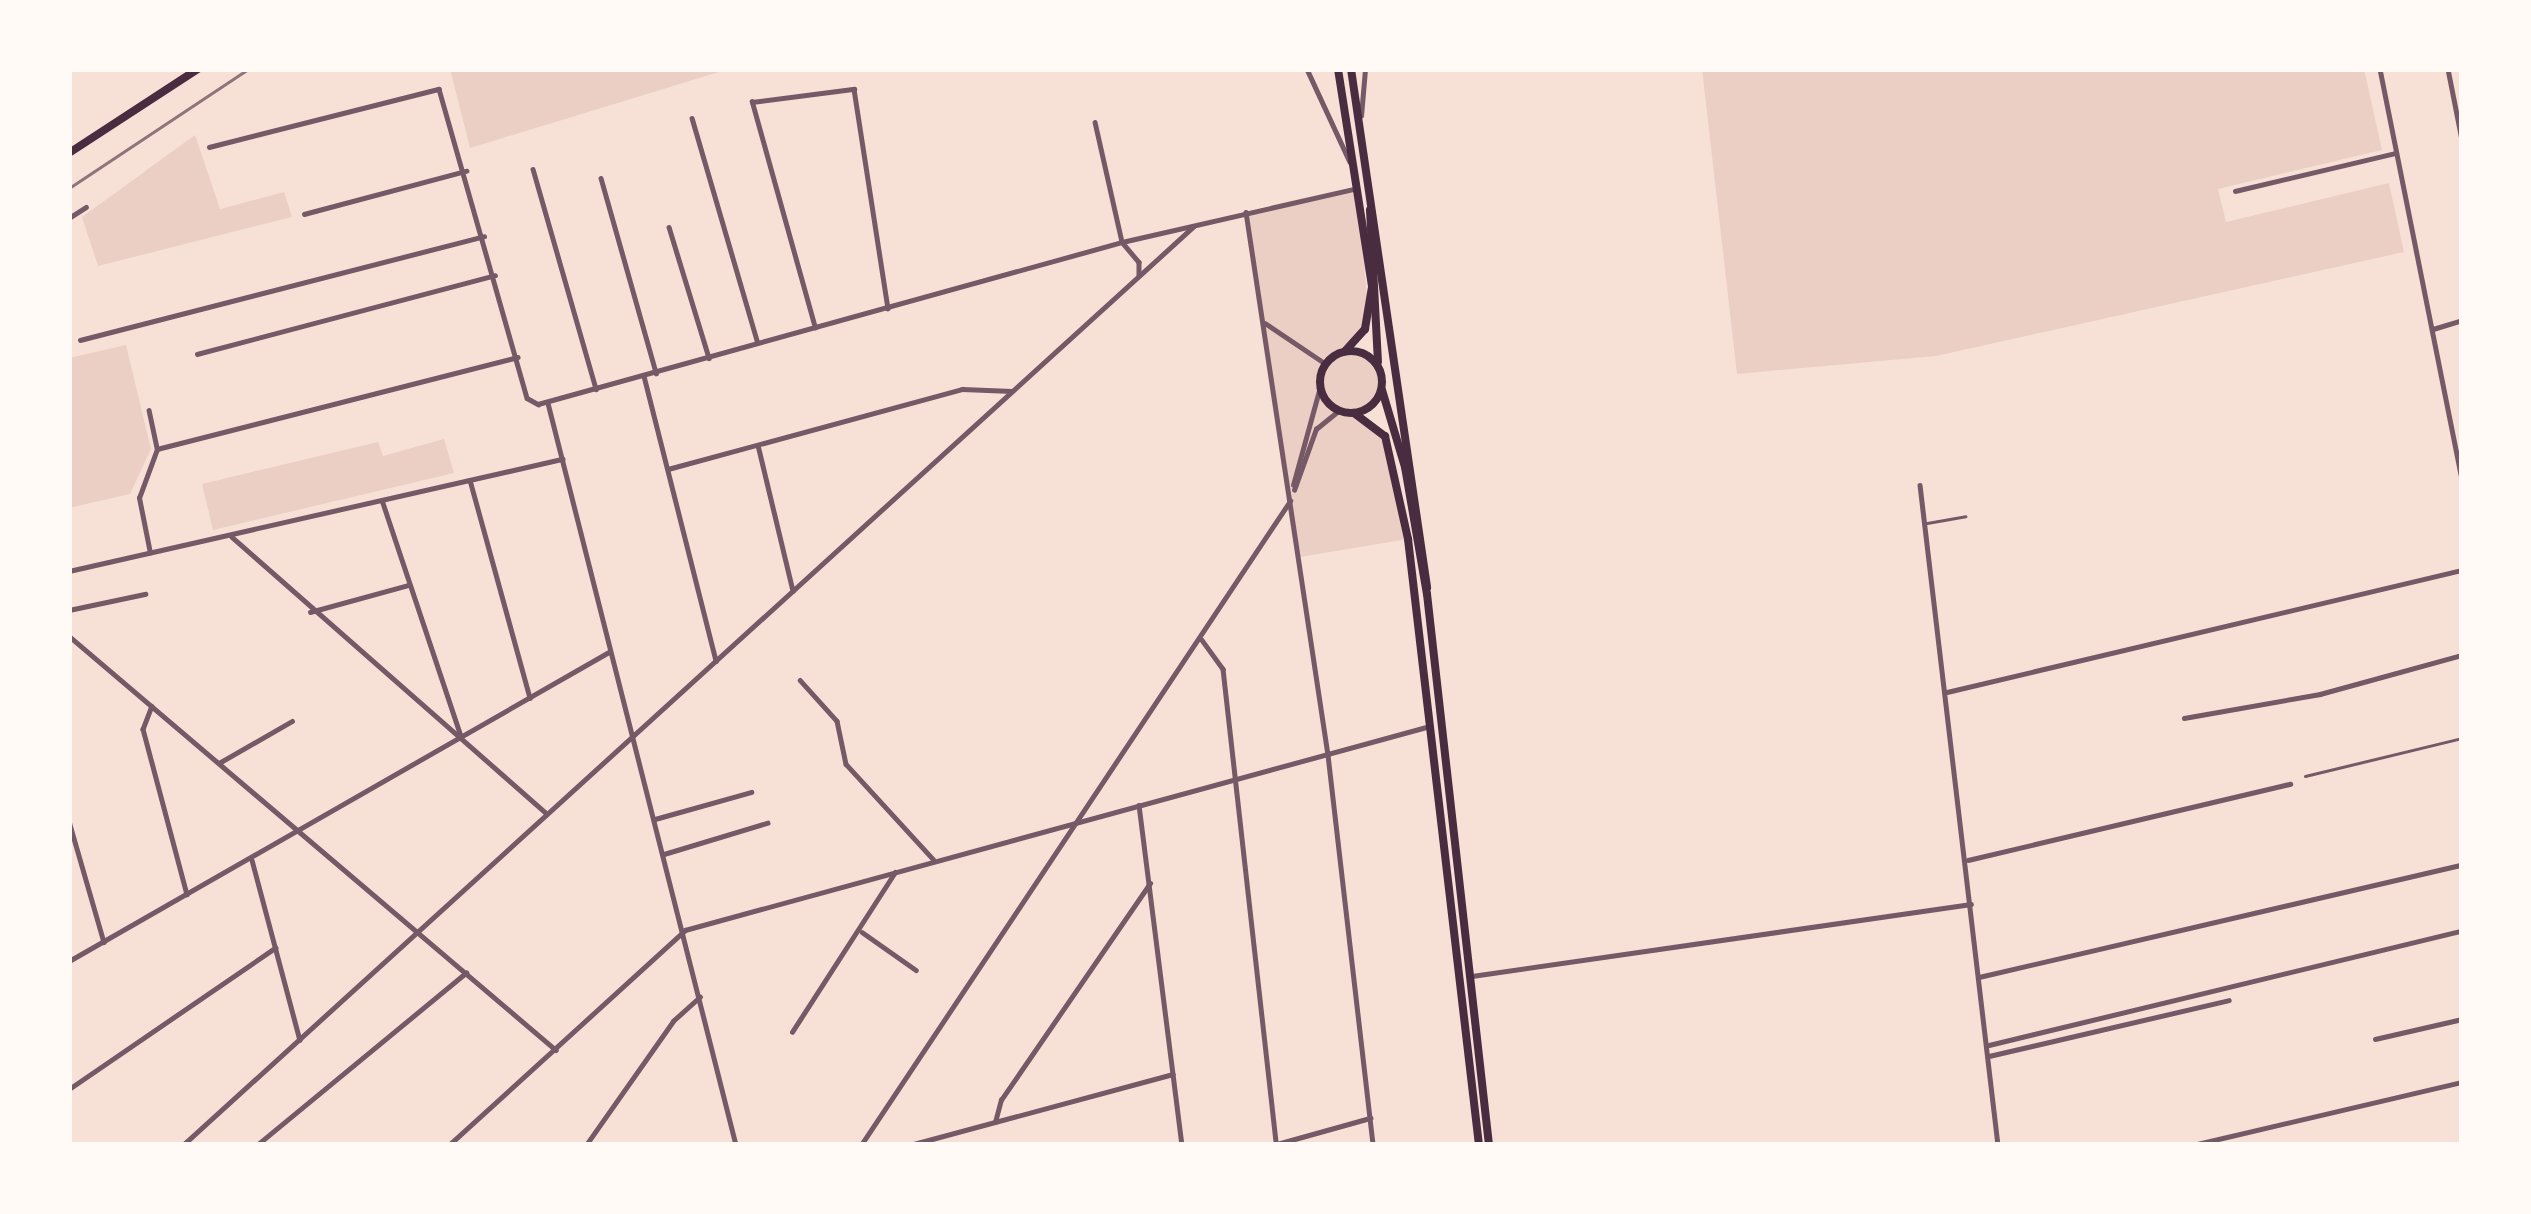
<!DOCTYPE html>
<style>
body{margin:0}
#map{position:relative;width:2531px;height:1214px;overflow:hidden;background:#f7e1d7;font-family:Inter,sans-serif}
div>[style]{position:absolute}
[style*='--x']{left:calc(var(--x)*1px);top:calc(var(--y)*1px);width:calc(var(--w)*1px);rotate:calc(var(--a)*1deg)}
.green>*{inset:0;background:#ebcfc5}
.service>*{height:3px;margin:-1.5px;padding:0 1.5px;transform-origin:1.5px;border-radius:1.5px;background:#755966}
.minor>*{height:4.5px;margin:-2.25px;padding:0 2.25px;transform-origin:2.25px;border-radius:2.25px;background:#755966}
.primary>*{height:8px;margin:-4px;padding:0 4px;transform-origin:4px;border-radius:4px;background:#4a2c40}
.primary>.ring{margin:-4px;padding:0;box-sizing:content-box;background:none;border:8px solid #4a2c40;border-radius:50%}
.rail>*{height:3px;margin:-1.5px;padding:0 1.5px;transform-origin:1.5px;border-radius:1.5px;background:#8f747c}
span{translate:-50% -50%;white-space:nowrap;text-align:center;line-height:1.15;-webkit-text-stroke:9px #fffaf5;paint-order:stroke}
.frame{position:absolute;inset:0;border:72px solid #fffaf5;pointer-events:none}
</style>
<div id="map">
<div class="green">
<i style="clip-path:polygon(450px 69px,729px 69px,470px 148px)"></i>
<i style="clip-path:polygon(1702px 69px,2364px 69px,2382px 150px,2218px 189px,2226px 222px,2389px 183px,2404px 252px,1936px 356px,1737px 374px)"></i>
<i style="clip-path:polygon(195px 135px,220px 209px,284px 192px,292px 217px,98px 266px,82px 217px)"></i>
<i style="clip-path:polygon(1357px 188px,1369px 318px,1348px 351px,1373px 359px,1383px 382px,1378px 399px,1356px 413px,1379px 428px,1408px 539px,1300px 557px,1246px 212px)"></i>
<i style="clip-path:polygon(126px 345px,151px 449px,130px 494px,69px 508px,69px 358px)"></i>
<i style="clip-path:polygon(444px 439px,454px 473px,213px 530px,202px 484px,378px 442px,383px 456px)"></i>
</div>
<div class="service">
<i style="--x:1927;--y:523;--w:39;--a:-10"></i>
<i style="--x:2305;--y:776;--w:162;--a:-13.6"></i>
</div>
<div class="minor">
<i style="--x:1307;--y:69;--w:102;--a:65.2"></i>
<i style="--x:2380;--y:69;--w:418;--a:78.7"></i>
<i style="--x:2448;--y:69;--w:72;--a:78.8"></i>
<i style="--x:1361;--y:116;--w:47;--a:-85.1"></i>
<i style="--x:692;--y:118;--w:234;--a:73.7"></i>
<i style="--x:1095;--y:122;--w:123;--a:77.3"></i>
<i style="--x:1122;--y:242;--w:26;--a:50"></i>
<i style="--x:1139;--y:262;--w:13;--a:90"></i>
<i style="--x:209;--y:147;--w:237;--a:-14.2"></i>
<i style="--x:439;--y:89;--w:321;--a:74.1"></i>
<i style="--x:527;--y:398;--w:13;--a:29"></i>
<i style="--x:538;--y:404;--w:606;--a:-15.5"></i>
<i style="--x:1122;--y:242;--w:241;--a:-12.9"></i>
<i style="--x:533;--y:169;--w:229;--a:74"></i>
<i style="--x:601;--y:178;--w:203;--a:74.2"></i>
<i style="--x:2235;--y:191;--w:165;--a:-13.3"></i>
<i style="--x:1246;--y:212;--w:549;--a:81.41"></i>
<i style="--x:1328;--y:755;--w:393;--a:83.4"></i>
<i style="--x:304;--y:214;--w:168;--a:-14.9"></i>
<i style="--x:69;--y:218;--w:20;--a:-33"></i>
<i style="--x:669;--y:227;--w:137;--a:73"></i>
<i style="--x:1265;--y:323;--w:73;--a:33.9"></i>
<i style="--x:815;--y:328;--w:235;--a:-105.6"></i>
<i style="--x:752;--y:102;--w:103;--a:-7.3"></i>
<i style="--x:854;--y:89;--w:222;--a:81.2"></i>
<i style="--x:2433;--y:329;--w:30;--a:-17"></i>
<i style="--x:80;--y:340;--w:417;--a:-14.4"></i>
<i style="--x:197;--y:354;--w:308;--a:-14.8"></i>
<i style="--x:644;--y:376;--w:294;--a:75.8"></i>
<i style="--x:548;--y:403;--w:765;--a:75.78"></i>
<i style="--x:149;--y:410;--w:40;--a:78"></i>
<i style="--x:758;--y:445;--w:150;--a:76.5"></i>
<i style="--x:157;--y:449;--w:372;--a:-14.3"></i>
<i style="--x:668;--y:469;--w:305;--a:-15.2"></i>
<i style="--x:962;--y:389;--w:50;--a:2.3"></i>
<i style="--x:470;--y:480;--w:226;--a:74.6"></i>
<i style="--x:1293;--y:485;--w:102;--a:-74.6"></i>
<i style="--x:1920;--y:485;--w:665;--a:83.26"></i>
<i style="--x:1294;--y:490;--w:65;--a:-70.2"></i>
<i style="--x:1316;--y:429;--w:28;--a:-39"></i>
<i style="--x:382;--y:500;--w:246;--a:71.5"></i>
<i style="--x:232;--y:537;--w:419;--a:41.3"></i>
<i style="--x:150;--y:553;--w:56;--a:-101.3"></i>
<i style="--x:139;--y:498;--w:52;--a:-69.8"></i>
<i style="--x:69;--y:571;--w:506;--a:-12.8"></i>
<i style="--x:69;--y:610;--w:78;--a:-11.9"></i>
<i style="--x:310;--y:612;--w:103;--a:-15.3"></i>
<i style="--x:69;--y:636;--w:639;--a:40.37"></i>
<i style="--x:1202;--y:640;--w:36;--a:54"></i>
<i style="--x:1223;--y:669;--w:479;--a:83.6"></i>
<i style="--x:800;--y:680;--w:55;--a:47.9"></i>
<i style="--x:837;--y:721;--w:44;--a:78.2"></i>
<i style="--x:846;--y:764;--w:129;--a:47.5"></i>
<i style="--x:1947;--y:692;--w:529;--a:-13.33"></i>
<i style="--x:152;--y:706;--w:25;--a:111"></i>
<i style="--x:143;--y:729;--w:171;--a:75.1"></i>
<i style="--x:2184;--y:718;--w:138;--a:-10"></i>
<i style="--x:2320;--y:694;--w:147;--a:-15.4"></i>
<i style="--x:219;--y:763;--w:84;--a:-29.9"></i>
<i style="--x:1139;--y:805;--w:343;--a:82.8"></i>
<i style="--x:655;--y:819;--w:100;--a:-15.7"></i>
<i style="--x:69;--y:821;--w:126;--a:73.9"></i>
<i style="--x:664;--y:854;--w:108;--a:-16.8"></i>
<i style="--x:252;--y:860;--w:186;--a:75.1"></i>
<i style="--x:1968;--y:860;--w:331;--a:-13.3"></i>
<i style="--x:862;--y:932;--w:66;--a:35.1"></i>
<i style="--x:69;--y:961;--w:622;--a:-29.78"></i>
<i style="--x:1472;--y:976;--w:504;--a:-8.21"></i>
<i style="--x:1979;--y:977;--w:496;--a:-13.1"></i>
<i style="--x:792;--y:1032;--w:190;--a:-57.2"></i>
<i style="--x:2375;--y:1039;--w:89;--a:-12.9"></i>
<i style="--x:1989;--y:1045;--w:487;--a:-13.6"></i>
<i style="--x:1989;--y:1056;--w:246;--a:-13.1"></i>
<i style="--x:69;--y:1089;--w:250;--a:-34.4"></i>
<i style="--x:995;--y:1122;--w:23;--a:-75"></i>
<i style="--x:1001;--y:1100;--w:263;--a:-55.5"></i>
<i style="--x:1277;--y:1144;--w:97;--a:-15.6"></i>
<i style="--x:183;--y:1145;--w:1365;--a:-42.27"></i>
<i style="--x:257;--y:1145;--w:271;--a:-39.5"></i>
<i style="--x:449;--y:1145;--w:319;--a:-42.3"></i>
<i style="--x:685;--y:930;--w:772;--a:-15.31"></i>
<i style="--x:586;--y:1145;--w:151;--a:-54.9"></i>
<i style="--x:673;--y:1021;--w:36;--a:-42"></i>
<i style="--x:861;--y:1145;--w:774;--a:-56.33"></i>
<i style="--x:910;--y:1145;--w:272;--a:-15.1"></i>
<i style="--x:2193;--y:1145;--w:276;--a:-13.2"></i>
</div>
<div class="primary">
<i style="--x:1338;--y:69;--w:221;--a:81.1"></i>
<i style="--x:1372;--y:287;--w:43;--a:99.5"></i>
<i style="--x:1365;--y:329;--w:30;--a:132"></i>
<i style="--x:1351;--y:69;--w:524;--a:81.65"></i>
<i style="--x:69;--y:153;--w:154;--a:-33.1"></i>
<i style="--x:1370;--y:210;--w:152;--a:87"></i>
<i class="ring" style="left:1320px;top:351px;width:54px;height:54px"></i>
<i style="--x:1382;--y:390;--w:80;--a:73.4"></i>
<i style="--x:1405;--y:467;--w:129;--a:80.2"></i>
<i style="--x:1427;--y:594;--w:554;--a:83.58"></i>
<i style="--x:1354;--y:413;--w:39;--a:37"></i>
<i style="--x:1385;--y:436;--w:106;--a:77.4"></i>
<i style="--x:1408;--y:539;--w:610;--a:83.32"></i>
</div>
<div class="rail">
<i style="--x:69;--y:188;--w:215;--a:-33.6"></i>
</div>
<div class="frame"></div>
</div>
